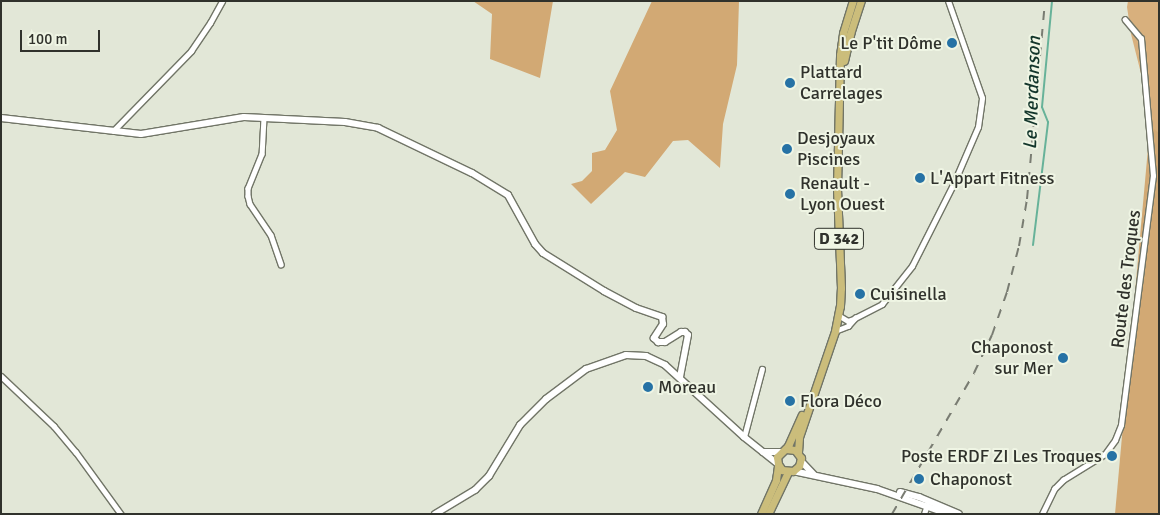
<!DOCTYPE html>
<meta charset="utf-8">
<style>
body{margin:0}
#map{position:relative;width:1160px;height:515px;overflow:hidden;background:#e2e7d7;font-family:Signika,sans-serif}
div>[style]{position:absolute}
[style*='--x']{left:calc(var(--x)*1px);top:calc(var(--y)*1px);width:calc(var(--w)*1px);rotate:calc(var(--a)*1deg)}
.green>*{inset:0;background:#d8b07d}
.forest>*{inset:0;background:#d2a974}
.stream>*{height:2px;margin:-1px;padding:0 1px;transform-origin:1px;border-radius:1px;background:#67b299}
.roads{filter:drop-shadow(1px 0 #717567) drop-shadow(-1px 0 #717567) drop-shadow(0 1px #717567) drop-shadow(0 -1px #717567)}
.street>*{height:4.5px;margin:-2.25px;padding:0 2.25px;transform-origin:2.25px;border-radius:2.25px;background:#fff}
.secondary>*{height:6px;margin:-3px;padding:0 3px;transform-origin:3px;border-radius:3px;background:#fff}
.primary>*{height:7px;margin:-3.5px;padding:0 3.5px;transform-origin:3.5px;border-radius:3.5px;background:#cbbd7b}
.rail>*{height:2px;margin-top:-1px;transform-origin:0;background:repeating-linear-gradient(90deg,#797c72 0 9px,transparent 0 18px)}
.dots>*{width:14px;height:14px;translate:-50% -50%;box-sizing:border-box;border:2px solid #eff5e4;border-radius:50%}
span{translate:-50% -50%;white-space:nowrap;text-align:center;line-height:1.15;-webkit-text-stroke:4px #eff5e4;paint-order:stroke}
.shield-label span{padding:1px 4px;background:#eff5e4;border:1px solid;border-radius:4px;-webkit-text-stroke-width:0}
.shield-label{font-size:16px;color:#30322c;font-weight:700}
.poi-label{font-size:18px;color:#30322c}
.right{translate:-100% -50%;text-align:right}
.left{translate:0 -50%;text-align:left}
.street-label{font-size:18px;color:#30322c}
.water-label{font-size:19px;color:#13362b;font-style:italic}
.frame{position:absolute;inset:0;border:2px solid #30322c;pointer-events:none}
.scale{position:absolute;left:20px;top:30px;width:80px;height:22px;box-sizing:border-box;border:2px solid #30322c;border-top:0;padding-left:6px;font-size:15px;line-height:18px;white-space:nowrap;color:#30322c;-webkit-text-stroke:4px #eff5e4;paint-order:stroke}
</style>
<div id="map">
<div class="green">
<i style="clip-path:polygon(1128px 1px,1159px 1px,1159px 477px,1149px 105px,1131px 34px,1127px 7px)"></i>
</div>
<div class="forest">
<i style="clip-path:polygon(473px 1px,553px 1px,540px 78px,490px 59px,492px 14px)"></i>
<i style="clip-path:polygon(652px 1px,739px 1px,737px 65px,723px 124px,720px 168px,688px 140px,673px 141px,645px 177px,625px 172px,591px 204px,571px 184px,582px 181px,592px 171px,592px 153px,605px 150px,617px 130px,610px 91px)"></i>
<i style="clip-path:polygon(1150px 126px,1159px 133px,1159px 514px,1115px 514px)"></i>
</div>
<div class="stream">
<i style="--x:1033;--y:245;--w:124;--a:-83"></i>
<i style="--x:1048;--y:122;--w:16;--a:-112"></i>
<i style="--x:1042;--y:107;--w:106;--a:-84.6"></i>
</div>
<div class="roads">
<div class="street">
<i style="--x:264;--y:118;--w:36;--a:93"></i>
<i style="--x:262;--y:154;--w:37;--a:112"></i>
<i style="--x:248;--y:188;--w:8;--a:90"></i>
<i style="--x:248;--y:196;--w:8;--a:76"></i>
<i style="--x:250;--y:204;--w:37;--a:56"></i>
<i style="--x:271;--y:235;--w:31;--a:71"></i>
<i style="--x:113;--y:131;--w:112;--a:-45.7"></i>
<i style="--x:191;--y:51;--w:34;--a:-56"></i>
<i style="--x:210;--y:23;--w:25;--a:-61"></i>
<i style="--x:838;--y:315;--w:12;--a:31"></i>
<i style="--x:848;--y:321;--w:6;--a:-18"></i>
<i style="--x:835;--y:331;--w:14;--a:-21"></i>
<i style="--x:848;--y:326;--w:11;--a:-49"></i>
<i style="--x:855;--y:318;--w:30;--a:-27"></i>
<i style="--x:882;--y:304;--w:48;--a:-51.7"></i>
<i style="--x:912;--y:266;--w:91;--a:-63.2"></i>
<i style="--x:953;--y:185;--w:63;--a:-66.7"></i>
<i style="--x:978;--y:127;--w:29;--a:-82"></i>
<i style="--x:982;--y:98;--w:103;--a:-109.3"></i>
<i style="--x:1;--y:376;--w:73;--a:43.3"></i>
<i style="--x:54;--y:426;--w:34;--a:50"></i>
<i style="--x:76;--y:452;--w:77;--a:54"></i>
<i style="--x:744;--y:437;--w:70;--a:-75.2"></i>
<i style="--x:924;--y:514;--w:9;--a:-72"></i>
<i style="--x:1042;--y:514;--w:28;--a:-64"></i>
<i style="--x:1054;--y:489;--w:13;--a:-45"></i>
<i style="--x:1063;--y:480;--w:49;--a:-31.8"></i>
<i style="--x:1105;--y:454;--w:17;--a:-54"></i>
<i style="--x:1115;--y:440;--w:16;--a:-68"></i>
<i style="--x:1121;--y:425;--w:251;--a:-82.7"></i>
<i style="--x:1153;--y:176;--w:138;--a:-95"></i>
<i style="--x:1141;--y:39;--w:25;--a:-130"></i>
</div>
<div class="secondary">
<i style="--x:1;--y:118;--w:141;--a:6.5"></i>
<i style="--x:141;--y:134;--w:104;--a:-9.4"></i>
<i style="--x:244;--y:117;--w:101;--a:2.8"></i>
<i style="--x:345;--y:122;--w:34;--a:10"></i>
<i style="--x:378;--y:128;--w:104;--a:25.6"></i>
<i style="--x:472;--y:173;--w:42;--a:31.4"></i>
<i style="--x:508;--y:195;--w:56;--a:61.1"></i>
<i style="--x:535;--y:244;--w:12;--a:48"></i>
<i style="--x:543;--y:253;--w:72;--a:31.9"></i>
<i style="--x:604;--y:291;--w:36;--a:28"></i>
<i style="--x:636;--y:308;--w:28;--a:19"></i>
<i style="--x:662;--y:317;--w:7;--a:82"></i>
<i style="--x:663;--y:324;--w:17;--a:123"></i>
<i style="--x:654;--y:338;--w:6;--a:45"></i>
<i style="--x:658;--y:342;--w:7;--a:0"></i>
<i style="--x:665;--y:342;--w:19;--a:-32"></i>
<i style="--x:681;--y:332;--w:4;--a:0"></i>
<i style="--x:685;--y:332;--w:4;--a:45"></i>
<i style="--x:688;--y:335;--w:43;--a:100.8"></i>
<i style="--x:763;--y:452;--w:17;--a:0"></i>
<i style="--x:801;--y:461;--w:18;--a:47"></i>
<i style="--x:793;--y:471;--w:86;--a:12.1"></i>
<i style="--x:877;--y:489;--w:75;--a:19.4"></i>
<i style="--x:900;--y:492;--w:20;--a:15"></i>
<i style="--x:919;--y:497;--w:43;--a:23"></i>
<i style="--x:435;--y:514;--w:47;--a:-31"></i>
<i style="--x:475;--y:490;--w:20;--a:-45"></i>
<i style="--x:489;--y:476;--w:60;--a:-58.7"></i>
<i style="--x:520;--y:425;--w:37;--a:-45"></i>
<i style="--x:546;--y:399;--w:50;--a:-36.9"></i>
<i style="--x:586;--y:369;--w:42;--a:-19.3"></i>
<i style="--x:626;--y:355;--w:20;--a:3"></i>
<i style="--x:646;--y:356;--w:21;--a:25"></i>
<i style="--x:665;--y:365;--w:107;--a:42.3"></i>
<i style="--x:744;--y:437;--w:43;--a:38.5"></i>
</div>
<div class="primary">
<i style="--x:844;--y:61;--w:28;--a:-77"></i>
<i style="--x:850;--y:34;--w:35;--a:-72"></i>
<i style="--x:786;--y:449;--w:9;--a:6"></i>
<i style="--x:795;--y:450;--w:10;--a:53"></i>
<i style="--x:801;--y:458;--w:8;--a:104"></i>
<i style="--x:799;--y:466;--w:8;--a:140"></i>
<i style="--x:793;--y:471;--w:11;--a:-175"></i>
<i style="--x:782;--y:470;--w:7;--a:-124"></i>
<i style="--x:778;--y:464;--w:7;--a:-98"></i>
<i style="--x:777;--y:457;--w:16;--a:-45"></i>
<i style="--x:788;--y:446;--w:34;--a:-66"></i>
<i style="--x:798;--y:452;--w:15;--a:-86"></i>
<i style="--x:799;--y:437;--w:112;--a:-71.2"></i>
<i style="--x:835;--y:331;--w:25;--a:-79"></i>
<i style="--x:840;--y:306;--w:18;--a:-87"></i>
<i style="--x:841;--y:288;--w:100;--a:-92.3"></i>
<i style="--x:837;--y:188;--w:133;--a:-88.7"></i>
<i style="--x:840;--y:55;--w:22;--a:-82"></i>
<i style="--x:843;--y:33;--w:34;--a:-73"></i>
<i style="--x:761;--y:514;--w:37;--a:-66"></i>
<i style="--x:776;--y:480;--w:15;--a:-82"></i>
<i style="--x:768;--y:514;--w:47;--a:-64.5"></i>
</div>
</div>
<div class="rail">
<i style="--x:892;--y:514;--w:163;--a:-59.8"></i>
<i style="--x:974;--y:373;--w:42;--a:-64.7"></i>
<i style="--x:992;--y:335;--w:46;--a:-70.8"></i>
<i style="--x:1007;--y:292;--w:48;--a:-75.4"></i>
<i style="--x:1019;--y:246;--w:48;--a:-80.3"></i>
<i style="--x:1027;--y:199;--w:199;--a:-84.8"></i>
</div>
<div class="dots">
<i style="left:952px;top:43px;background:#2672a5"></i>
<i style="left:790px;top:83px;background:#2672a5"></i>
<i style="left:787px;top:149px;background:#2672a5"></i>
<i style="left:920px;top:178px;background:#2672a5"></i>
<i style="left:790px;top:194px;background:#2672a5"></i>
<i style="left:860px;top:294px;background:#2672a5"></i>
<i style="left:1063px;top:358px;background:#2672a5"></i>
<i style="left:648px;top:387px;background:#2672a5"></i>
<i style="left:790px;top:401px;background:#2672a5"></i>
<i style="left:1112px;top:456px;background:#2672a5"></i>
<i style="left:919px;top:479px;background:#2672a5"></i>
</div>
<div class="shield-label">
<span style="left:839px;top:239px">D 342</span>
</div>
<div class="poi-label">
<span class="right" style="left:942px;top:43px">Le P'tit Dôme</span>
<span class="left" style="left:800px;top:83px">Plattard<br>Carrelages</span>
<span class="left" style="left:797px;top:149px">Desjoyaux<br>Piscines</span>
<span class="left" style="left:930px;top:178px">L'Appart Fitness</span>
<span class="left" style="left:800px;top:194px">Renault -<br>Lyon Ouest</span>
<span class="left" style="left:870px;top:294px">Cuisinella</span>
<span class="right" style="left:1053px;top:358px">Chaponost<br>sur Mer</span>
<span class="left" style="left:658px;top:387px">Moreau</span>
<span class="left" style="left:800px;top:401px">Flora Déco</span>
<span class="right" style="left:1102px;top:456px">Poste ERDF ZI Les Troques</span>
<span class="left" style="left:930px;top:479px">Chaponost</span>
</div>
<div class="street-label">
<span style="left:1126px;top:279px;rotate:-83deg">Route des Troques</span>
</div>
<div class="water-label">
<span style="left:1033px;top:93px;rotate:-88deg">Le Merdanson</span>
</div>
<div class="frame"></div>
<div class="scale">100 m</div>
</div>
